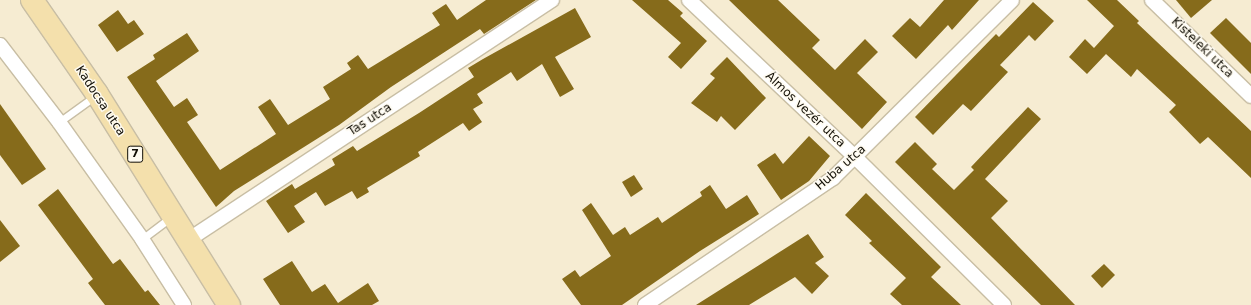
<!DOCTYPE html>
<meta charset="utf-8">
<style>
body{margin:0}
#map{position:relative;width:1251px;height:305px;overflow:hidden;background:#f6ecd2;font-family:"DejaVu Sans",sans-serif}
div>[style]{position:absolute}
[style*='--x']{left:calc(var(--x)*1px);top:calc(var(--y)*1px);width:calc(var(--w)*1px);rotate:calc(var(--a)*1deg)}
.building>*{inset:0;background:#866b1b}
.roads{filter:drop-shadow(1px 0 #c8bea4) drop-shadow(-1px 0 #c8bea4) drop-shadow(0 1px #c8bea4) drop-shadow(0 -1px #c8bea4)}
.service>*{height:7px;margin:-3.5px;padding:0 3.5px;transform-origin:3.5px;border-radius:3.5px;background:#fff}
.minor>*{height:14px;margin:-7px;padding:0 7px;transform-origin:7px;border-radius:7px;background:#fff}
.primary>*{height:22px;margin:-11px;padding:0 11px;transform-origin:11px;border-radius:11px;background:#f4e0ac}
span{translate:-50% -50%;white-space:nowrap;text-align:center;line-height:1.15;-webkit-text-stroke:3px #fefaef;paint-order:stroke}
.shield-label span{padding:1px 3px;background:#fefaef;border:1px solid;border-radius:3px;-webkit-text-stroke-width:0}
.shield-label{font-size:11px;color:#110e05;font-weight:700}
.street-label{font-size:12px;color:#110e05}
</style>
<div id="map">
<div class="building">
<i style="clip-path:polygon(486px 0,536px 0,484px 34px,480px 29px,391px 87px,339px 125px,234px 191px,216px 207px,127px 77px,155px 59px,153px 55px,187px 33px,199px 51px,156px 81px,174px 107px,187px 98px,198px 115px,187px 122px,220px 170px,276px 134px,258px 107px,270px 99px,288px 125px,330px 99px,323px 87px,351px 69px,347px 63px,358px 55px,368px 69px,440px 25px,432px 13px,446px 4px,457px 20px)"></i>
<i style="clip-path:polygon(632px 0,668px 0,683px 13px,680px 16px,707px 41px,681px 69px,668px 57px,681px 43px)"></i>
<i style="clip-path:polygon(729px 0,778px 0,820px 40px,812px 48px,835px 70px,865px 39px,878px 52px,857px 73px,887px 102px,862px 129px)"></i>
<i style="clip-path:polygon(944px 0,979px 0,952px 30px,948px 25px,916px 59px,892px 36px,910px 18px,920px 27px)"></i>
<i style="clip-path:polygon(1087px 0,1117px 0,1139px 21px,1137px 23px,1251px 131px,1251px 178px,1208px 137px,1200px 144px,1169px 112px,1176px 105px,1137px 69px,1131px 77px,1106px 54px,1087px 74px,1069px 57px,1085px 39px,1094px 48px,1114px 26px)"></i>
<i style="clip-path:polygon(1176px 0,1212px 0,1191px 18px)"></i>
<i style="clip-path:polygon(1033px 2px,1054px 21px,1035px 41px,1029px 35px,1000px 65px,1008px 72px,971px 111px,963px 104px,933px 135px,915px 117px,996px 34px,999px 37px)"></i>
<i style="clip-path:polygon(575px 8px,591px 37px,555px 57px,574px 89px,560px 97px,542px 64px,517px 81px,511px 72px,477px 94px,483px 103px,473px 109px,482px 122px,469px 131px,463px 123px,418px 152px,420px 156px,367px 188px,369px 192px,357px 199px,352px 191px,325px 206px,316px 192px,294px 206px,305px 222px,288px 233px,266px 201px,292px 184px,295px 189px,335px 165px,332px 159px,353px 146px,357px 151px,419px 113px,474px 77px,468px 68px,483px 59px)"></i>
<i style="clip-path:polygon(118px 10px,128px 24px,134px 20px,144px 34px,117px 52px,98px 25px)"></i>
<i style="clip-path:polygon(1226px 18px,1251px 43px,1251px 74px,1210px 33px)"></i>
<i style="clip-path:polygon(727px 57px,766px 98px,735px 130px,721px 116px,717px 122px,691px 103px,715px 78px,710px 74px)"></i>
<i style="clip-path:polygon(0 104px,46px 169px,22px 185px,0 155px)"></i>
<i style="clip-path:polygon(1028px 107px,1041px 119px,985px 179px,1008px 201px,991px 218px,1075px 305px,1041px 305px,895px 162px,915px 142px,937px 164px,932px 169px,954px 190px,974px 170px,971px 167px)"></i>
<i style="clip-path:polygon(809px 136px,830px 156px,809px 181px,781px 200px,757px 165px,775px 153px,783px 164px)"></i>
<i style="clip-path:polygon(634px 175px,643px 189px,631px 197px,622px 182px)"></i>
<i style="clip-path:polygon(710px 185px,726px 209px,747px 195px,759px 214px,700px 251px,622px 305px,581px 305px,562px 279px,575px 270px,580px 277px,611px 256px,582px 210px,591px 203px,613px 235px,625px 227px,630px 235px,658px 217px,662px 223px,702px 196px,700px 192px)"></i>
<i style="clip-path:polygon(58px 189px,113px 264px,120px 259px,145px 292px,148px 290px,160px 305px,105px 305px,88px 283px,93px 279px,38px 205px)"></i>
<i style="clip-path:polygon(866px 193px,941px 267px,931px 277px,961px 305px,902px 305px,890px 294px,906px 278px,869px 243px,872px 241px,845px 215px)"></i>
<i style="clip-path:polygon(0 220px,20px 246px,0 262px)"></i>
<i style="clip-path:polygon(808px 234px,824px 257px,815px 263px,829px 276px,812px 294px,795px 277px,749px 305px,696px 305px)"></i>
<i style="clip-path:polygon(292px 261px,312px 292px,325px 284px,338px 303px,368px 283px,379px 301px,372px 305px,280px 305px,263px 279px)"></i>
<i style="clip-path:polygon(1104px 264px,1115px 275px,1102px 288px,1091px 276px)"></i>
</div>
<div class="roads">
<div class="service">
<i style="--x:59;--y:122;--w:44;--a:-35.8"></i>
<i style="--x:142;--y:239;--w:38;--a:-37"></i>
</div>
<div class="minor">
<i style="--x:689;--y:0;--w:228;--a:43.4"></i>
<i style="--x:855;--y:157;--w:210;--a:44.8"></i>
<i style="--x:1152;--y:0;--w:138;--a:44.1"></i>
<i style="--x:0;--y:45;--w:97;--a:52.5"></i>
<i style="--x:59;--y:122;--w:143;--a:54.6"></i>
<i style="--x:142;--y:239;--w:78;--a:57.5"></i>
<i style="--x:188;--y:240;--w:436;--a:-33.4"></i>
<i style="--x:645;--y:305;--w:227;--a:-34"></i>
<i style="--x:833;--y:178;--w:252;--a:-44.8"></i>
</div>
<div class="primary">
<i style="--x:32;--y:0;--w:114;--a:55.3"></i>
<i style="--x:97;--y:94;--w:249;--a:58"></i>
</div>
</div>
<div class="shield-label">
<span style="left:135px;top:154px">7</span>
</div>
<div class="street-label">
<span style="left:1202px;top:48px;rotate:44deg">Kisteleki utca</span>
<span style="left:100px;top:101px;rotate:57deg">Kadocsa utca</span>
<span style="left:805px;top:110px;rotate:43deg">Álmos vezér utca</span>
<span style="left:370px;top:120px;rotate:-33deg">Tas utca</span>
<span style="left:841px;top:168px;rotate:-41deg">Huba utca</span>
</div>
</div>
